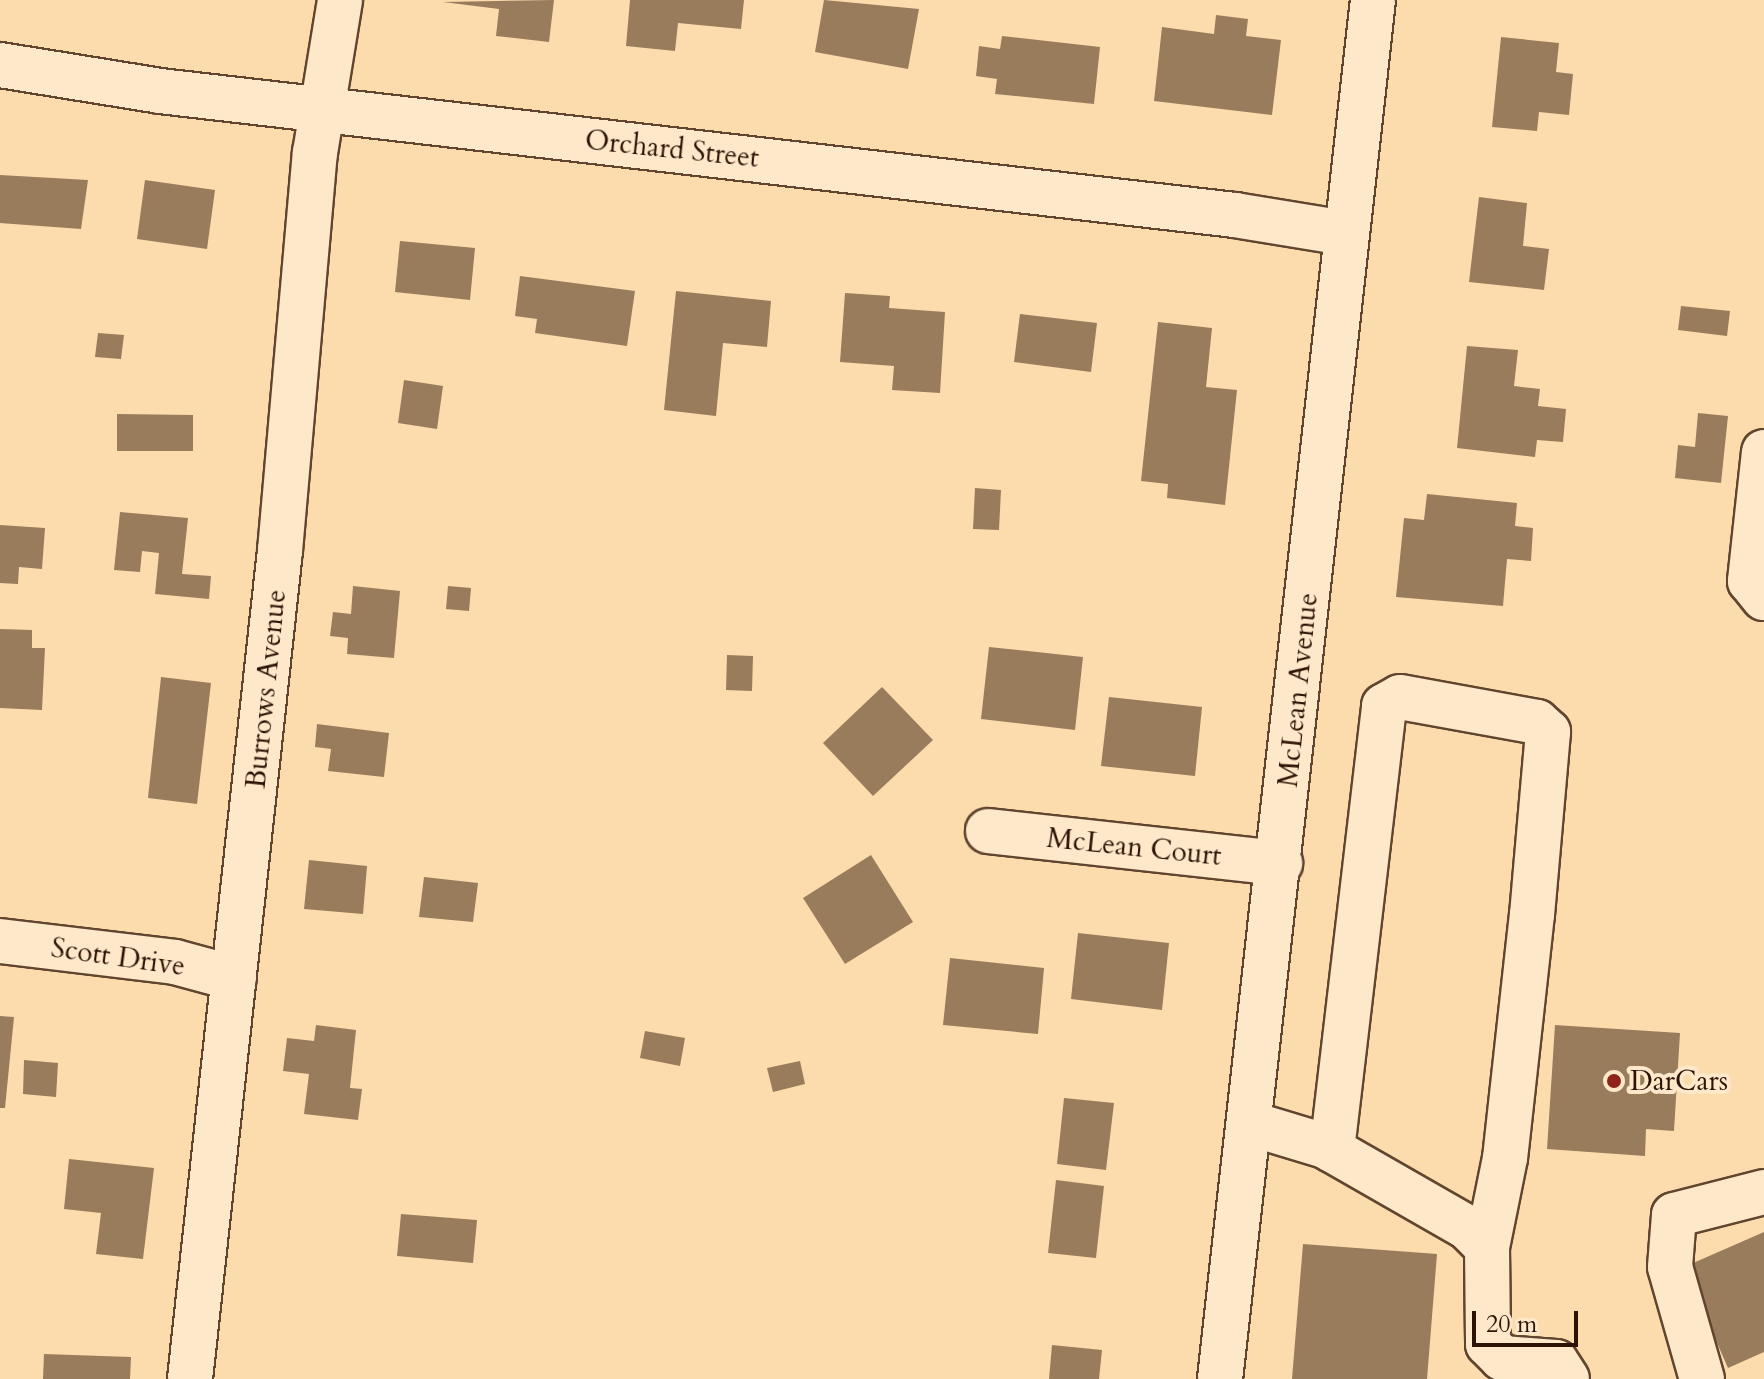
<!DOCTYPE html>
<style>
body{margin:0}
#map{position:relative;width:1764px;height:1379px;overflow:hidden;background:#fcdcad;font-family:Cardo,serif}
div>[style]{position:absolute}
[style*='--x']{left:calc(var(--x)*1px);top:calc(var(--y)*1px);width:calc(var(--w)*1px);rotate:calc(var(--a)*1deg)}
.building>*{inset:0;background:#997c5c}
.roads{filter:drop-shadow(2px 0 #61452f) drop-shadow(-2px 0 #61452f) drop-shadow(0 2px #61452f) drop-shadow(0 -2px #61452f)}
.minor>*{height:44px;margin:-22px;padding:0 22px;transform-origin:22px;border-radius:22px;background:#fde8ca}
.dots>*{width:22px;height:22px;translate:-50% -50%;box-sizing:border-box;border:4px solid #fde8ca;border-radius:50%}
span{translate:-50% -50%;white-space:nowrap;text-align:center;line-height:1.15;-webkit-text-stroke:8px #fde8ca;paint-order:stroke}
.street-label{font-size:28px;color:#2d1305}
.poi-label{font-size:28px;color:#2d1305}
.left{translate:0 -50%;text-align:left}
.scale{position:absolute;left:1472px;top:1311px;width:106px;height:36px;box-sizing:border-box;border:4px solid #2d1305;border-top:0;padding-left:10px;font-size:24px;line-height:28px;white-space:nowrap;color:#2d1305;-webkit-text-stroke:6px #fde8ca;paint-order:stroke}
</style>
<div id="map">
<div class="building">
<i style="clip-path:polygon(554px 0,549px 42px,496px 36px,499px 9px,443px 2px)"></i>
<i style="clip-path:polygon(630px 0,744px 0,741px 29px,678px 23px,675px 51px,626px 46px)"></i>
<i style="clip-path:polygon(824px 0,919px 9px,908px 69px,815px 52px)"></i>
<i style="clip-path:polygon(1216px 15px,1248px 19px,1246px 36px,1281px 40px,1272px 115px,1154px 101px,1162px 27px,1214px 34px)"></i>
<i style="clip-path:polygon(1002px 36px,1100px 47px,1094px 104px,995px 94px,997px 79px,976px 76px,979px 46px,1000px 49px)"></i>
<i style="clip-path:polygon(1501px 37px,1559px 43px,1556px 72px,1573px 74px,1569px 115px,1539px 112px,1537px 131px,1492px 127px)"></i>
<i style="clip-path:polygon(0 175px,88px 180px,81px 229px,0 223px)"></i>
<i style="clip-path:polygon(145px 180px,215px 190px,207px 249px,137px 239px)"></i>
<i style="clip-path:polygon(1479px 197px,1527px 203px,1523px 246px,1549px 249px,1544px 290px,1469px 282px)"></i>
<i style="clip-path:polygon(400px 241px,475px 248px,470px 300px,395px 292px)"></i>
<i style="clip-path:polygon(520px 276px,635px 291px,627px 346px,535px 333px,537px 319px,515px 316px)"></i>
<i style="clip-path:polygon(676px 291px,771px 301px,767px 347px,723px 343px,716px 416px,664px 410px)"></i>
<i style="clip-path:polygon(845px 293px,890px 296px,889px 308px,945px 312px,940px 393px,892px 390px,894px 366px,840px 362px)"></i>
<i style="clip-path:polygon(1681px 306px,1730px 311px,1727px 336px,1678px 330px)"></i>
<i style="clip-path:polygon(1020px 314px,1097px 323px,1091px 372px,1014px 362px)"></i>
<i style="clip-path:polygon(1158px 322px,1212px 328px,1206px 387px,1237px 390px,1225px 505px,1167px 498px,1168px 484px,1141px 481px)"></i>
<i style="clip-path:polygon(98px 333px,124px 335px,121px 359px,95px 357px)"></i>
<i style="clip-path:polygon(1467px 346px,1518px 350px,1514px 386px,1540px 389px,1538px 406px,1566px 409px,1563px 442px,1537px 440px,1535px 457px,1457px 448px)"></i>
<i style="clip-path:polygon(404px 380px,443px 386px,437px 429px,398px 423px)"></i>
<i style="clip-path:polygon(1698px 413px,1728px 416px,1721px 483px,1675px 478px,1678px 445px,1695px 447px)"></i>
<i style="clip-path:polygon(117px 414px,193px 415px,193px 451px,117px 451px)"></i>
<i style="clip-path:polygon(975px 488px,1001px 490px,999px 530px,973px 529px)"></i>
<i style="clip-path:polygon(1427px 494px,1517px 503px,1515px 526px,1533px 528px,1531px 561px,1507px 559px,1503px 606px,1396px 597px,1404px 518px,1424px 520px)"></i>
<i style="clip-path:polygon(120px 512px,188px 518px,182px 574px,211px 576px,209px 599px,155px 594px,159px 553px,142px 551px,140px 572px,114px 570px)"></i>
<i style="clip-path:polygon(0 525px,45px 528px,42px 569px,19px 567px,18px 584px,0 583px)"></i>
<i style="clip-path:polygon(353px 586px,400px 591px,394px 658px,347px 654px,348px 638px,330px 636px,333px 612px,351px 614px)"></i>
<i style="clip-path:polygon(448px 586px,471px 588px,469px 611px,446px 609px)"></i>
<i style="clip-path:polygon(0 629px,32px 630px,32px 648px,45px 648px,42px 710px,0 708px)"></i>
<i style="clip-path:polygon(989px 647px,1083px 657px,1075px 730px,981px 719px)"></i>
<i style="clip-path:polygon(727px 655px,753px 656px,752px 691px,726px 690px)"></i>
<i style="clip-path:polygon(161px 677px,211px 683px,197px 804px,148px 798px)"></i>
<i style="clip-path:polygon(882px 687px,933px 740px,873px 796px,823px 743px)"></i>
<i style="clip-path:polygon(1109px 697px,1202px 707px,1195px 776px,1101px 766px)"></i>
<i style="clip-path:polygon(317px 724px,389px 733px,384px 777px,328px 771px,331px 749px,315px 747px)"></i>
<i style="clip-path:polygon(871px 855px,913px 922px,845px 964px,803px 898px)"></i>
<i style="clip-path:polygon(309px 860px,367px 866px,363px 914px,304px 909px)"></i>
<i style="clip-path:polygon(424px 877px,478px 883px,473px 922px,419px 917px)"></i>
<i style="clip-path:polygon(1078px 933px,1169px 943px,1162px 1010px,1071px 999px)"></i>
<i style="clip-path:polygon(950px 958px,1044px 968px,1038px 1034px,943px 1025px)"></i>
<i style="clip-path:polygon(0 1016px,14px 1017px,5px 1108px,0 1108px)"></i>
<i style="clip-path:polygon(316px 1025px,356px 1030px,350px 1088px,362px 1089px,358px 1120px,304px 1114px,309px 1074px,283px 1071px,287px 1038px,314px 1041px)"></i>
<i style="clip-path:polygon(1555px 1025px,1680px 1033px,1674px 1131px,1646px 1129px,1645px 1156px,1547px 1149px)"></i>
<i style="clip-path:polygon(645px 1031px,685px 1038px,680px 1066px,640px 1058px)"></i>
<i style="clip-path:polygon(24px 1060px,58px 1063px,56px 1097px,23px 1094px)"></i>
<i style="clip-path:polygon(800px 1061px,805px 1084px,773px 1092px,767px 1068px)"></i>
<i style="clip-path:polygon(1064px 1098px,1114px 1103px,1106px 1170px,1057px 1164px)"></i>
<i style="clip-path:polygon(69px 1159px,154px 1168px,143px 1259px,96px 1254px,101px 1213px,64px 1209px)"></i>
<i style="clip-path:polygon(1056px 1180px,1104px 1186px,1096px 1258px,1048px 1253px)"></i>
<i style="clip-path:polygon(401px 1214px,477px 1220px,473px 1263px,397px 1256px)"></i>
<i style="clip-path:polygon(1764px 1232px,1764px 1352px,1728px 1368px,1684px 1267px)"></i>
<i style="clip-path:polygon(1303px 1244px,1437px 1254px,1427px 1379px,1292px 1379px)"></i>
<i style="clip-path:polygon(1052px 1345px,1102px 1350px,1099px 1379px,1049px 1379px)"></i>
<i style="clip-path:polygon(44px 1354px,131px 1357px,130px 1379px,43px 1379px)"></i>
</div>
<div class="roads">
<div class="minor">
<i style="--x:0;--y:65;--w:162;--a:9.2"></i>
<i style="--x:160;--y:91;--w:1082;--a:6.58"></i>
<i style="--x:1235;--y:215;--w:111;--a:9.3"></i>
<i style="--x:1764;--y:452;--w:130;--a:96.2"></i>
<i style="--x:1750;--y:581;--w:22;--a:51"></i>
<i style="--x:988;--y:831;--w:294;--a:6.3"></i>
<i style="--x:0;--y:941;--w:176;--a:6.8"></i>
<i style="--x:175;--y:962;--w:61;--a:15.2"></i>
<i style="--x:1252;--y:1124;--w:76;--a:16.8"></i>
<i style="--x:1325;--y:1146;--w:165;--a:29.8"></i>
<i style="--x:1468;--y:1228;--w:27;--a:45"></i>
<i style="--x:1487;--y:1247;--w:97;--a:89.4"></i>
<i style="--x:1488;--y:1344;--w:20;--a:45"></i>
<i style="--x:1502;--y:1358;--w:54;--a:4.2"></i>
<i style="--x:1556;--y:1362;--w:20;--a:57"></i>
<i style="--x:1332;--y:1150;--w:447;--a:-83.3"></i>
<i style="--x:1384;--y:706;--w:18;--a:-29"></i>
<i style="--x:1400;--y:697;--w:139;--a:10.3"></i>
<i style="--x:1537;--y:722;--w:15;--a:42"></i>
<i style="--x:1548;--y:732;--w:183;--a:95"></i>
<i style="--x:1532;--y:914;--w:245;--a:96.3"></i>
<i style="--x:1505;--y:1158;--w:91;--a:101.4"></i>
<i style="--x:190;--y:1379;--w:833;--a:-83.8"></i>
<i style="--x:280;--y:551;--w:400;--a:-85"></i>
<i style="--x:315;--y:153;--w:155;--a:-80.7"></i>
<i style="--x:1220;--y:1379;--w:1387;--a:-83.67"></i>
<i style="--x:1702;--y:1379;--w:116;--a:-105.9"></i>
<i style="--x:1670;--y:1267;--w:52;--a:-85.6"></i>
<i style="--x:1674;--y:1215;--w:93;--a:-14.3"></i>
</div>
</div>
<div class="dots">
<i style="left:1614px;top:1081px;background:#8f2418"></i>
</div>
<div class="street-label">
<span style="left:672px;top:149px;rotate:6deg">Orchard Street</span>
<span style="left:266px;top:689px;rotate:-84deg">Burrows Avenue</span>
<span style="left:1298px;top:690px;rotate:-84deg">McLean Avenue</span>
<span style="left:1134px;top:847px;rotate:6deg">McLean Court</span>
<span style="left:118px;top:957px;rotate:8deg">Scott Drive</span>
</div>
<div class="poi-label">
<span class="left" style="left:1630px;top:1081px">DarCars</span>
</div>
<div class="scale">20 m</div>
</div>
